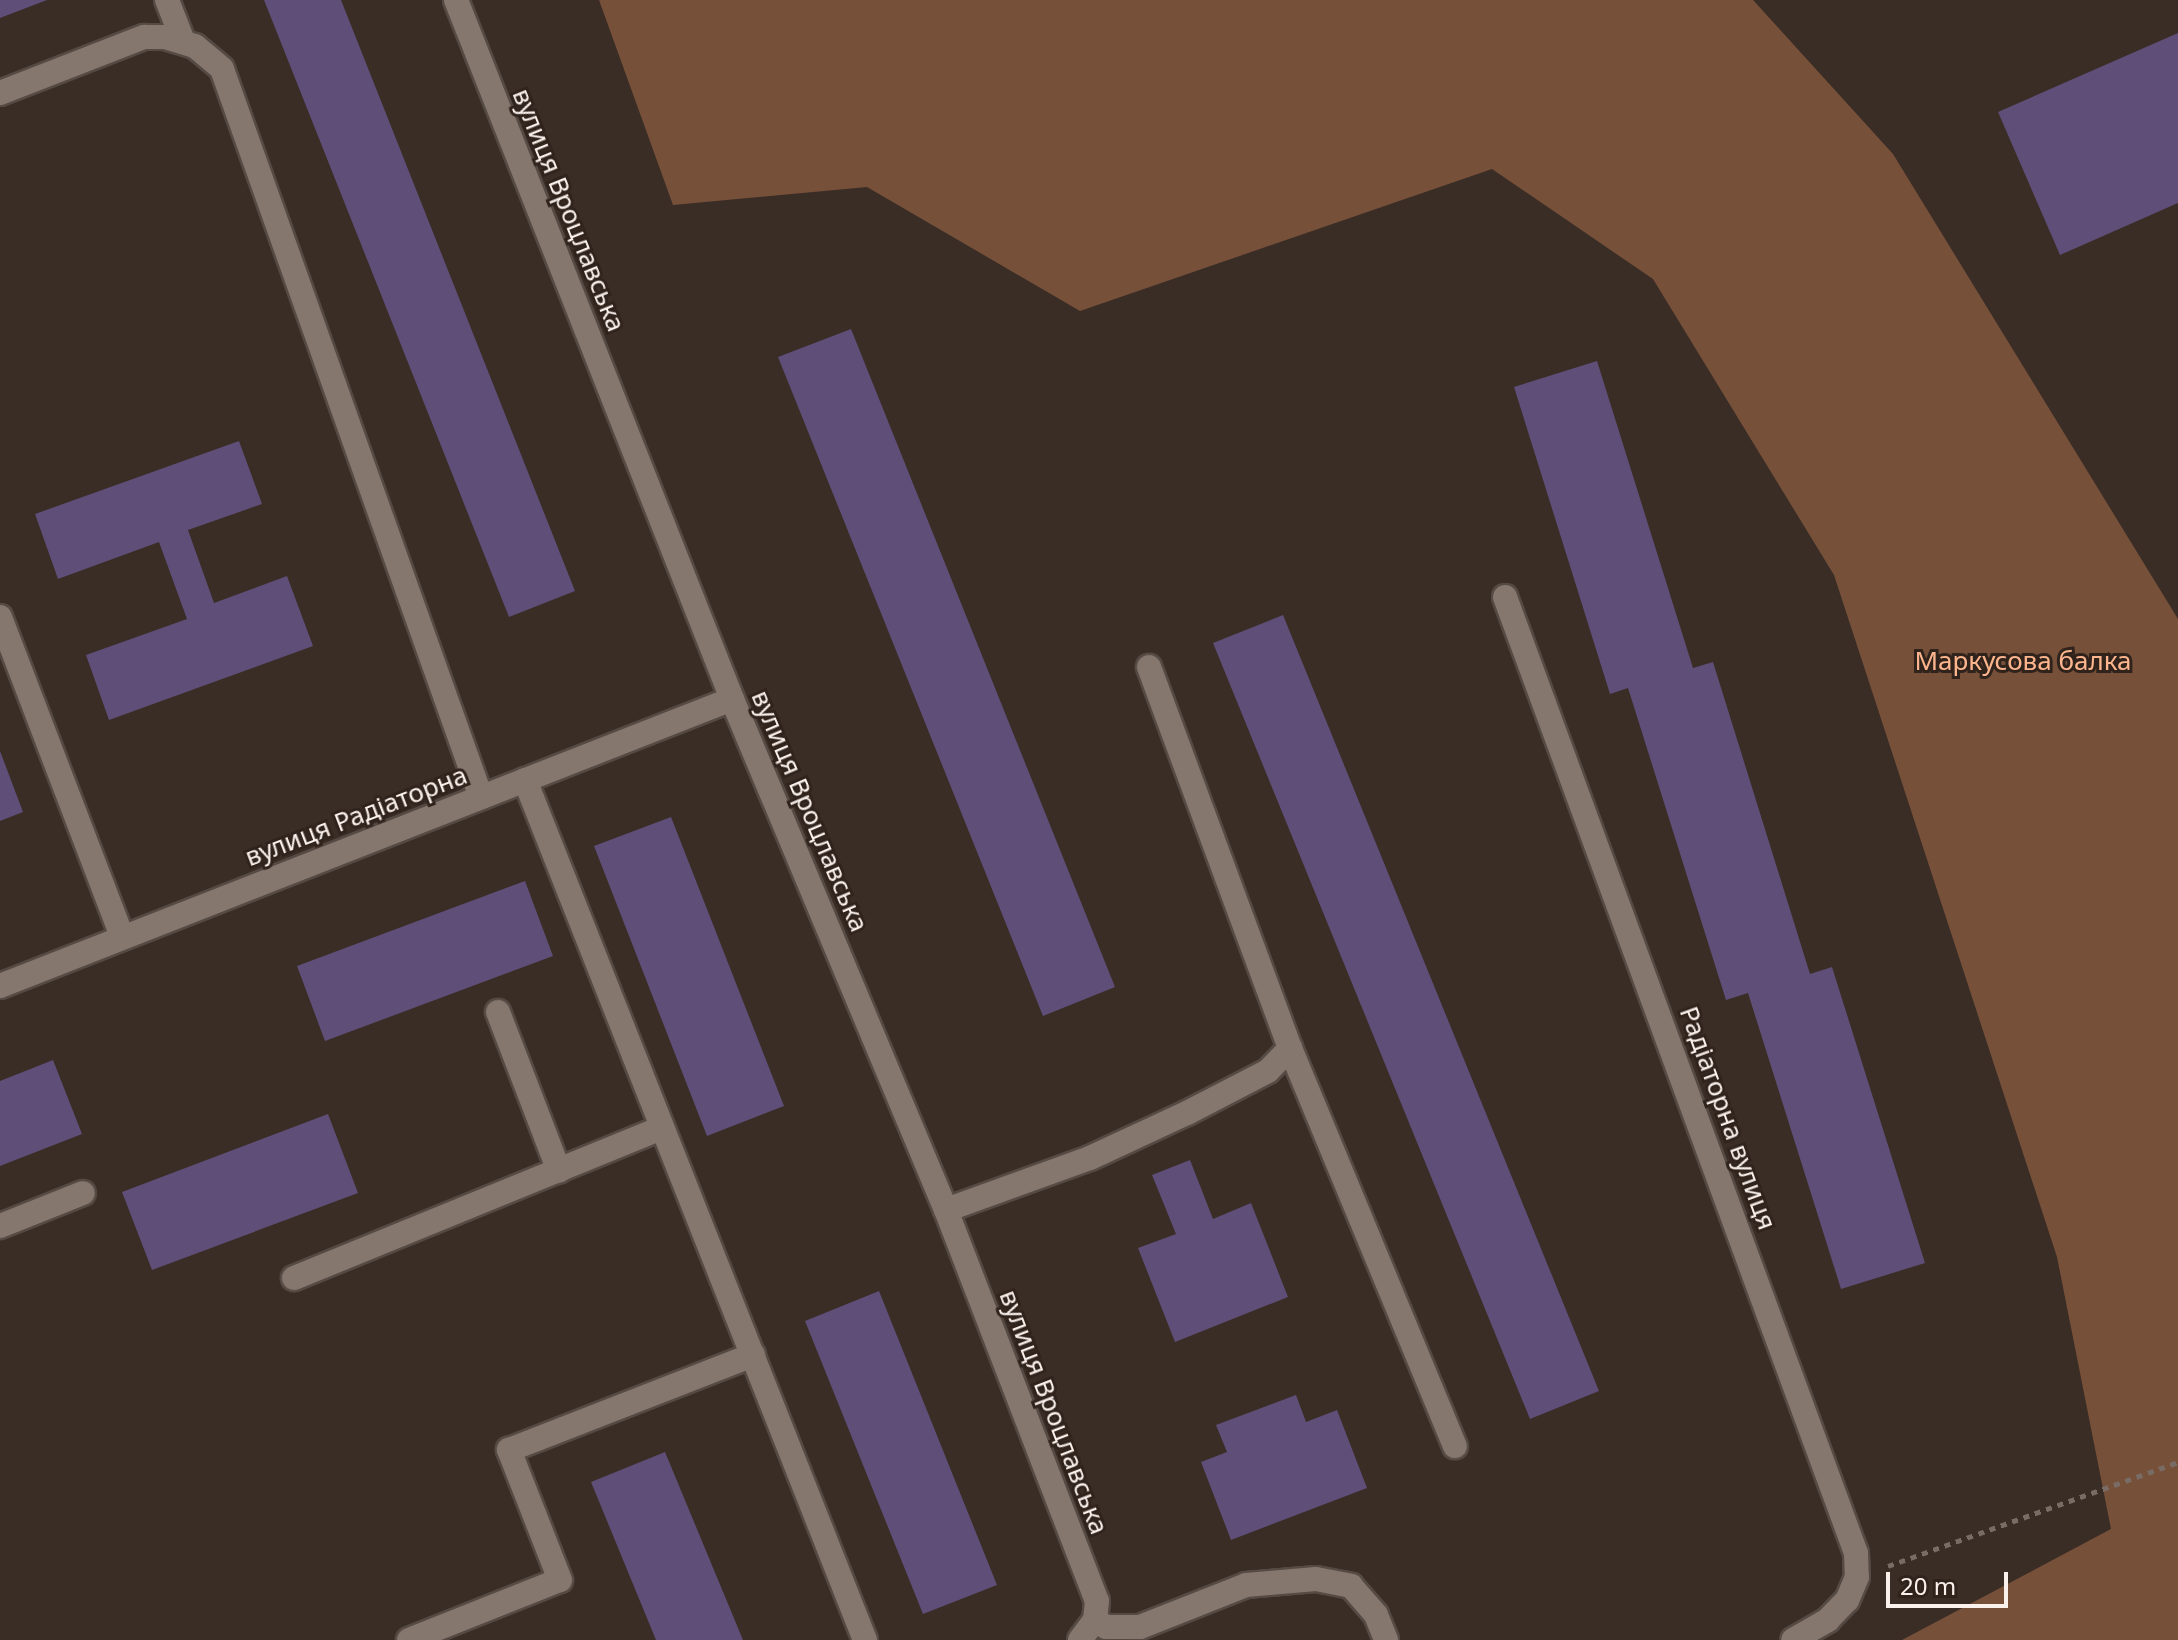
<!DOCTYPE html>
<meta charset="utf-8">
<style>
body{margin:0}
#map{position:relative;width:2178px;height:1640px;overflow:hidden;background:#3a2d26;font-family:"Noto Sans",sans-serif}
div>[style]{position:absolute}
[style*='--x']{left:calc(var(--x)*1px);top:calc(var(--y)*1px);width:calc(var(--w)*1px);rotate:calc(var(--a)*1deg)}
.green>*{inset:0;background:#77503a}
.building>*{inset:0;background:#5f4e77}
.path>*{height:5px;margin-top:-2.5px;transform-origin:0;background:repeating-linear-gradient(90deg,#786c65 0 6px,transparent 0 12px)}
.roads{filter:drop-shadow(2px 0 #554a44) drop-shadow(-2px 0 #554a44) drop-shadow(0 2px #554a44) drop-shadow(0 -2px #554a44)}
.minor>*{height:24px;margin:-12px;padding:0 12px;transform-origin:12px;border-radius:12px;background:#85766e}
span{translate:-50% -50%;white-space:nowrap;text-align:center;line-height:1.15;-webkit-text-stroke:6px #30231c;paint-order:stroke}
.street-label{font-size:26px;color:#faf1ec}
.park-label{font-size:26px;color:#fcb58d}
.scale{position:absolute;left:1886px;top:1572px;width:122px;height:36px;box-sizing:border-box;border:4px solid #faf1ec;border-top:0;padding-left:10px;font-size:24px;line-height:28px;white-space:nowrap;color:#faf1ec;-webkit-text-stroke:6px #30231c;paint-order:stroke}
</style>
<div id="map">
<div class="green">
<i style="clip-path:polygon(599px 0,1753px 0,1893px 154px,2178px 619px,2178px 1640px,1902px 1640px,2111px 1529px,2057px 1257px,1834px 575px,1653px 279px,1492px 169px,1080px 311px,867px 187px,673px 205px)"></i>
</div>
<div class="building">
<i style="clip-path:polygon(0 0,47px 0,0 18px)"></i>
<i style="clip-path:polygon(264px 0,341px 0,575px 591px,509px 617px)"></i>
<i style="clip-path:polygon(2178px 33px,2178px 203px,2060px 255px,1998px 112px)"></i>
<i style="clip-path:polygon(851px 329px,1115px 987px,1043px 1016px,778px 357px)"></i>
<i style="clip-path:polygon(1597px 361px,1693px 668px,1713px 662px,1810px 974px,1832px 967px,1925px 1263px,1841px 1289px,1748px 993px,1726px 1000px,1628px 688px,1610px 694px,1514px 387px)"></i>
<i style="clip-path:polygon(239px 441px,262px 504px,188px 530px,214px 603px,287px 576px,313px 646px,109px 720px,86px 655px,187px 619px,159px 542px,58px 579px,35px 514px)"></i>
<i style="clip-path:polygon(1283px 615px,1599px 1391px,1530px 1419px,1213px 643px)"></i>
<i style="clip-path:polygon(0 751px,23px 812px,0 821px)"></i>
<i style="clip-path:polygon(671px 817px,784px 1106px,707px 1136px,594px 846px)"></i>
<i style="clip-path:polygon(525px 881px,553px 956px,325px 1041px,297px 966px)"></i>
<i style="clip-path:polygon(53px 1060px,82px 1134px,0 1166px,0 1081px)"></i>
<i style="clip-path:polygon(328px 1114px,358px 1193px,152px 1270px,122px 1192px)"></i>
<i style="clip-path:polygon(1190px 1160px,1213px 1219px,1251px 1203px,1288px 1297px,1175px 1342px,1138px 1248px,1176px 1234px,1152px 1175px)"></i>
<i style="clip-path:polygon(879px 1291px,997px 1585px,923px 1614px,805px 1321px)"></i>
<i style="clip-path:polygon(1296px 1395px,1306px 1422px,1337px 1410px,1367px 1488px,1231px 1540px,1201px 1462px,1227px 1452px,1216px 1425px)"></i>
<i style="clip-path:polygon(665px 1452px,743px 1640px,656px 1640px,591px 1482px)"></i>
</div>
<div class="path">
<i style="--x:1888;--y:1566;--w:308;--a:-19.7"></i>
</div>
<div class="roads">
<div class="minor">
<i style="--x:167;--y:0;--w:44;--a:68.7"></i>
<i style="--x:456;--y:0;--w:752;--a:68.45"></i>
<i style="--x:732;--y:699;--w:554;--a:67.28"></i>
<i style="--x:946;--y:1210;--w:419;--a:68.9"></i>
<i style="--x:1097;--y:1601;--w:19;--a:96"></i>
<i style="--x:1095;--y:1620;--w:25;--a:127"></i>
<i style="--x:0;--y:93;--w:155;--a:-21.3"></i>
<i style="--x:144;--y:37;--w:21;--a:0"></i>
<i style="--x:165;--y:37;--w:31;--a:17"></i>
<i style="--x:195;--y:46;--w:35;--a:40"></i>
<i style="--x:222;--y:69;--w:773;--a:70.42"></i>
<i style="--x:1505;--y:597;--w:1018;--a:69.84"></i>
<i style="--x:1856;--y:1553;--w:24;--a:88"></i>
<i style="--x:1857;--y:1577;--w:25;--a:113"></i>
<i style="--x:1847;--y:1600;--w:28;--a:134"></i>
<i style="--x:1828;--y:1620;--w:40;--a:150.3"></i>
<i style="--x:0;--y:617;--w:342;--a:69.1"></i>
<i style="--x:1149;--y:667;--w:406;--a:69.7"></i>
<i style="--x:1290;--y:1048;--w:431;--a:67.5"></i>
<i style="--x:525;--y:780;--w:925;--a:68.43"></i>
<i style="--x:0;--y:986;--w:786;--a:-21.41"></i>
<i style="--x:498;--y:1012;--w:170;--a:69"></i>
<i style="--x:946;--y:1210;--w:153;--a:-19.9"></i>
<i style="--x:1090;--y:1158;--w:107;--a:-24.9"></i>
<i style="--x:1187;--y:1113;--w:91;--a:-27.4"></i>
<i style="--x:1268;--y:1071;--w:32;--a:-46"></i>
<i style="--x:0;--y:1226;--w:89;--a:-21.7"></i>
<i style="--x:294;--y:1278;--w:397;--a:-22.2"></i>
<i style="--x:1095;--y:1620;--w:13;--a:32"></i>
<i style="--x:1106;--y:1627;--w:34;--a:0"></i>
<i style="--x:1140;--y:1627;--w:114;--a:-21.6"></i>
<i style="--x:1246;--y:1585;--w:70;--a:-4.9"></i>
<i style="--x:1316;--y:1579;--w:36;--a:11"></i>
<i style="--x:1351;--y:1586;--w:38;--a:49"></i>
<i style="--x:1376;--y:1615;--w:27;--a:68"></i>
<i style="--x:409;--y:1640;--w:162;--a:-21.7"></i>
<i style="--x:560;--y:1580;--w:140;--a:-111.4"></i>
<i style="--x:509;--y:1450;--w:262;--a:-21.3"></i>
</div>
</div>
<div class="street-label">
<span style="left:569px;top:210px;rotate:68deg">вулиця Вроцлавська</span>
<span style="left:810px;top:811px;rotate:67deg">вулиця Вроцлавська</span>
<span style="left:356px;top:816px;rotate:-21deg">вулиця Радіаторна</span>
<span style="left:1728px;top:1118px;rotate:70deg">Радіаторна вулиця</span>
<span style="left:1054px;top:1412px;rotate:69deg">вулиця Вроцлавська</span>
</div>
<div class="park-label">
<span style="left:2023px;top:661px">Маркусова балка</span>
</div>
<div class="scale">20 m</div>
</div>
